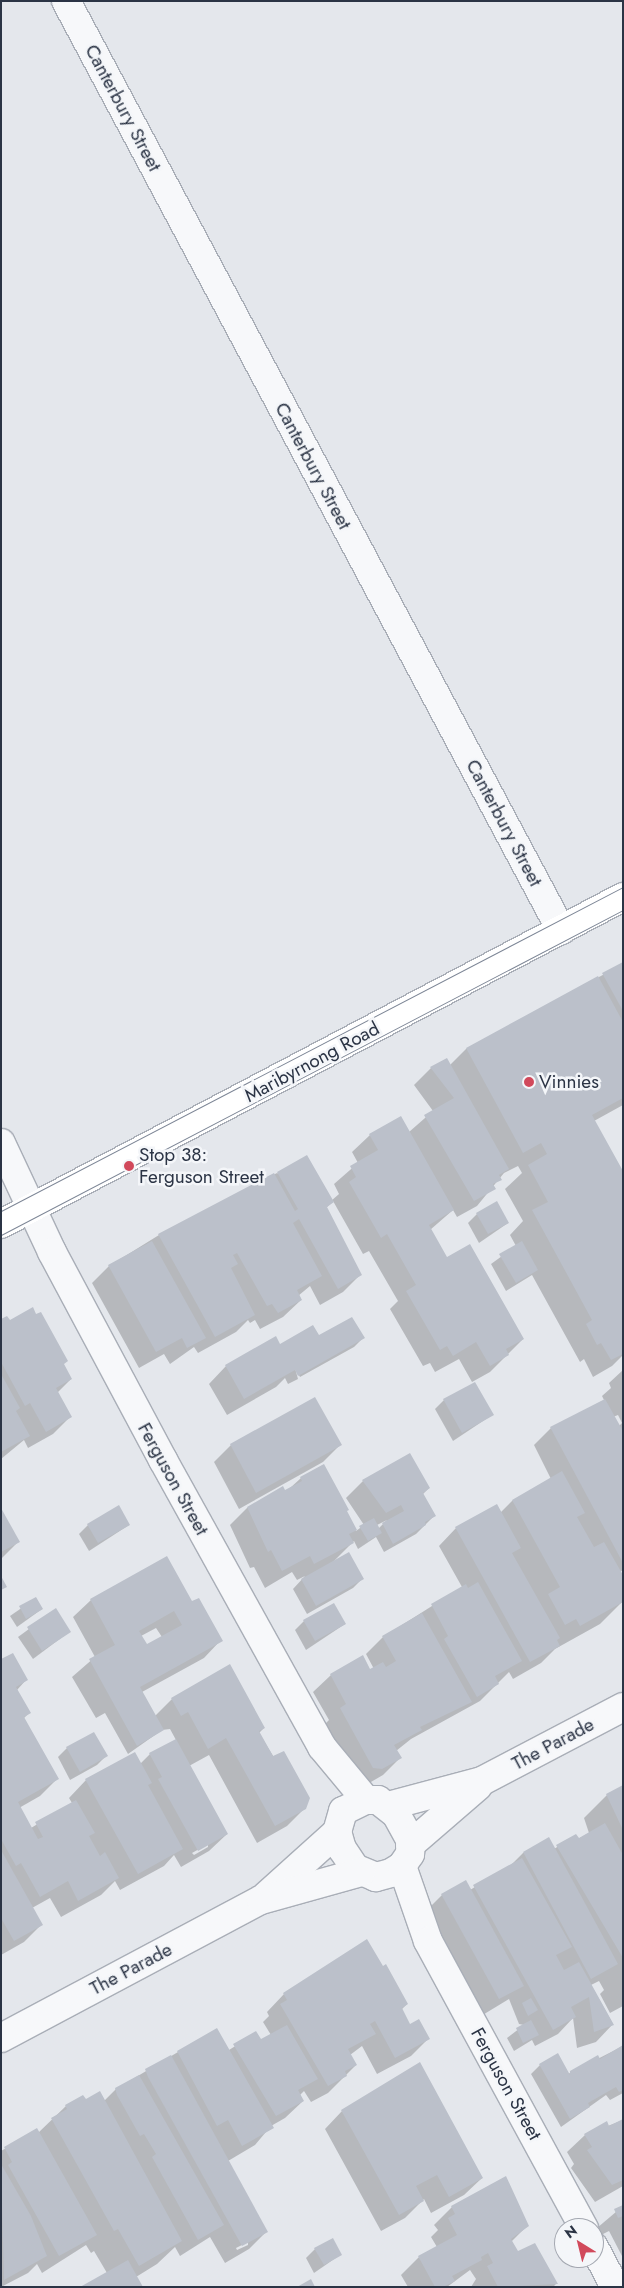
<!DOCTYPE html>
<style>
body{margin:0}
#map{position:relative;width:624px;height:2288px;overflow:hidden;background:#e4e7ec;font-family:Jost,sans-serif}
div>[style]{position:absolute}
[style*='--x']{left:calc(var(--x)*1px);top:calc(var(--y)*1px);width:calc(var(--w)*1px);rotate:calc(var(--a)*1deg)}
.shadow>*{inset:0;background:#0003}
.building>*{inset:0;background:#bbc0ca}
.roads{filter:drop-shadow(1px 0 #a9aeb7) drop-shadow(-1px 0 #a9aeb7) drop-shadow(0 1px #a9aeb7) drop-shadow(0 -1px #a9aeb7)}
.minor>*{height:28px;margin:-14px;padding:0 14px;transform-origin:14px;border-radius:14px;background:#f7f8fa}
.major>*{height:28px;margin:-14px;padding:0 14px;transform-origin:14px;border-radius:14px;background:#fff}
.tram>*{height:1px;margin:-0.5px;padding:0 0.5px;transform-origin:0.5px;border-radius:0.5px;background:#7d8696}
.dots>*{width:14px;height:14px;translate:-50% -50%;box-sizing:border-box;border:2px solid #f4f6f9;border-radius:50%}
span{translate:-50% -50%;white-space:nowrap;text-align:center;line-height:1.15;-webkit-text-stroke:5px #f4f6f9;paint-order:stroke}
.street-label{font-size:19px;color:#2b3445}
.poi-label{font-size:19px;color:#2b3445}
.left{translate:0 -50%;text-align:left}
.frame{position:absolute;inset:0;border:2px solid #2b3445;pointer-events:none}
.north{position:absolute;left:554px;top:2218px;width:50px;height:50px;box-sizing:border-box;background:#f4f6f9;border:1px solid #a4a8b1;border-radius:50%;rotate:324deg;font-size:14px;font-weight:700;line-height:20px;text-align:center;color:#2b3445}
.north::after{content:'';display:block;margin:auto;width:18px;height:22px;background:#d1495b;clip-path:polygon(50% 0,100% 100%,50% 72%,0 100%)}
</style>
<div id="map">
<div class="shadow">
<i style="clip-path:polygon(623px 964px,623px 1105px,594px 1121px,623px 1174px,623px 1355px,612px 1366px,593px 1377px,584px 1359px,580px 1362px,532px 1275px,506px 1291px,491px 1264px,516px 1246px,510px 1235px,523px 1221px,505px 1189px,522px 1173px,518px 1166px,504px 1173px,477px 1206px,457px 1217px,453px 1210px,430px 1230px,447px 1259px,523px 1339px,490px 1372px,472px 1382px,459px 1359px,435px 1372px,430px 1363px,423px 1366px,390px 1309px,398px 1301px,369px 1251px,363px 1254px,333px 1201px,326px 1208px,360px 1275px,343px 1292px,320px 1305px,310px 1286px,298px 1296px,301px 1300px,283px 1317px,260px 1329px,255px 1320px,250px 1323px,248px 1320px,236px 1332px,198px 1353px,194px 1347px,170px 1364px,164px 1354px,139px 1368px,92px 1283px,109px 1266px,159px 1235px,277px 1173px,331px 1201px,339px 1194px,334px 1184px,358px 1163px,352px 1152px,370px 1135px,401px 1118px,409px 1132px,433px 1111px,414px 1085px,431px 1068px,450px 1065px,466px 1049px)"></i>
<i style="clip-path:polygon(477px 1214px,508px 1223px,479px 1243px,468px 1223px)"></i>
<i style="clip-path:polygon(1px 1321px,9px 1321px,63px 1365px,71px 1379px,57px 1393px,70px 1417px,53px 1434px,28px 1448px,24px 1440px,1px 1459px)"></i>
<i style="clip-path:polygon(363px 1338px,354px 1347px,300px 1377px,295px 1368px,298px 1379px,288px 1384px,285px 1378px,276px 1387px,227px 1415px,209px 1384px,226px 1366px,280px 1346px)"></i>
<i style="clip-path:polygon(evenodd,623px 1370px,623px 1570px,620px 1572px,623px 1601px,600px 1624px,555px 1649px,541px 1663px,513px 1679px,509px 1672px,480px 1701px,411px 1739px,396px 1751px,400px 1758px,383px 1775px,364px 1786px,323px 1726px,329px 1720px,313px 1692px,331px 1675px,374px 1669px,366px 1654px,383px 1637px,462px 1587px,439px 1546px,456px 1528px,500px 1513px,512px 1501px,551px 1479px,534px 1445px,551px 1428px,604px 1400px,602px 1396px,611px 1388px,609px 1383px,623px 1370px,618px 1415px,622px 1423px,619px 1426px,613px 1417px,618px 1415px)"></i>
<i style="clip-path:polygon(444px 1400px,492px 1415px,453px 1441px,435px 1409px)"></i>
<i style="clip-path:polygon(231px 1445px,340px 1445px,323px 1462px,239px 1509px,214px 1462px)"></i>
<i style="clip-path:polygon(evenodd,323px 1465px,356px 1531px,364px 1525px,346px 1498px,363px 1481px,429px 1488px,422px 1495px,434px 1516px,416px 1534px,384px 1552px,376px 1537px,358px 1549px,354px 1541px,334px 1561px,362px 1579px,353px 1588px,307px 1614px,293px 1589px,305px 1576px,297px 1580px,292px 1572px,265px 1588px,254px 1567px,250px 1568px,230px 1525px,247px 1508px,282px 1488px,285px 1492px,289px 1489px,301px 1478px,323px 1465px,387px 1520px,378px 1529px,377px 1525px,387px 1520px)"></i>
<i style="clip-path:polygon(1px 1511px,18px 1542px,1px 1559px)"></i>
<i style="clip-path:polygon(88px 1525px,129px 1525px,89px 1551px,79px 1534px)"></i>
<i style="clip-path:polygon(36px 1598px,42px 1609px,17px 1627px,10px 1616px)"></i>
<i style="clip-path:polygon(evenodd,91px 1600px,192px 1603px,221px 1640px,204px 1658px,142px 1692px,155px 1716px,172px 1699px,264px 1728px,259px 1733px,305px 1808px,287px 1826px,257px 1843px,209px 1755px,189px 1766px,227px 1834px,209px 1851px,181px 1867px,174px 1855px,164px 1866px,120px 1890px,115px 1881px,101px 1895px,61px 1917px,50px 1898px,32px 1908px,41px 1925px,24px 1942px,1px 1955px,1px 1660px,26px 1680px,17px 1690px,29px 1713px,23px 1719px,57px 1779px,40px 1796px,19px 1808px,31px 1828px,72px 1803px,69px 1798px,86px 1780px,140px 1764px,150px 1754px,176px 1740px,170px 1729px,162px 1730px,128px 1754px,105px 1713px,96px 1718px,72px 1677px,95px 1657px,73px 1617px,91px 1600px,156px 1628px,162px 1637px,147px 1646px,141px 1636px,156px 1628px,91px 1600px,208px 1844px,208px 1847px,194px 1855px,192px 1853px,208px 1844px)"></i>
<i style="clip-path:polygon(55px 1610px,69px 1632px,33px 1659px,18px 1637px)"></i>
<i style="clip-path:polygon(304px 1621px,345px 1624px,306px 1650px,295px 1630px)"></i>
<i style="clip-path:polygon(67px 1748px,106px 1756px,97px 1765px,70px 1780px,58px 1757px)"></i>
<i style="clip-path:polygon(623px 1786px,623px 2006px,610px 2013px,600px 1994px,604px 1990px,599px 1981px,591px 1985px,613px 2024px,596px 2042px,577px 2048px,573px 2018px,558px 2034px,535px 2046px,532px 2040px,514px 2051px,507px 2038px,524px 2025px,519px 2024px,509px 1999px,481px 2016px,425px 1912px,442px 1895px,470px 1890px,510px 1866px,523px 1853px,554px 1849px,576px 1835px,578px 1839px,589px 1833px,584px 1818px,607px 1795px)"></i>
<i style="clip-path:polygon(evenodd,284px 1994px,407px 2004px,401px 2010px,410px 2026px,428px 2039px,411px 2056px,377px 2074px,362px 2046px,350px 2055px,356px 2065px,328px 2093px,311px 2102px,304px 2091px,300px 2095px,303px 2101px,285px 2118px,271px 2126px,255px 2145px,228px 2161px,266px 2232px,249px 2249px,225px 2263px,210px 2237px,180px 2256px,175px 2247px,157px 2264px,136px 2277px,107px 2273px,94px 2251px,91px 2253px,86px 2245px,42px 2273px,37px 2264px,28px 2273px,1px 2287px,1px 2151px,37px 2130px,38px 2133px,66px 2106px,85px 2100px,104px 2101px,116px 2089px,178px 2052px,229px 2050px,256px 2033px,260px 2041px,271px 2035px,263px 2022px,269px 2016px,267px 2012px,284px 1994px,248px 2242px,248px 2245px,237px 2250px,236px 2248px,248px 2242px)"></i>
<i style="clip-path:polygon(623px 2046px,623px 2093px,610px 2100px,606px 2095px,561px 2127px,531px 2074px,540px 2065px,568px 2074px)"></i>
<i style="clip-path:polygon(420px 2064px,482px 2178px,464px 2195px,431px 2213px,424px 2199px,405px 2218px,381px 2231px,325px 2129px,342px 2111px)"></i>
<i style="clip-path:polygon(623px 2120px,623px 2186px,595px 2202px,571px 2168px,574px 2164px,567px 2152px,585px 2135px)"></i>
<i style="clip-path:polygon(505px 2178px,527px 2226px,511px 2242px,518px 2253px,556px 2284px,553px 2287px,471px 2287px,476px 2279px,470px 2270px,447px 2287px,408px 2287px,401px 2275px,419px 2257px,437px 2247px,431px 2237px,438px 2230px,434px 2225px,452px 2207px)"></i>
<i style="clip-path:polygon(623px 2206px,623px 2255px,622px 2256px,609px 2231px,601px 2235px,597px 2228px)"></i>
<i style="clip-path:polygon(315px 2249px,340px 2255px,314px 2273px,306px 2258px)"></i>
</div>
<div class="building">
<i style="clip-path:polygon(623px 962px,623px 1011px,602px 973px)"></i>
<i style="clip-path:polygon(598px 976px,623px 1022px,623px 1098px,592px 1115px,623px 1171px,623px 1354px,611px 1360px,601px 1343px,597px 1345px,586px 1324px,592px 1320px,532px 1210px,548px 1202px,528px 1165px,547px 1154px,541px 1143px,523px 1153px,466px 1048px)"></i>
<i style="clip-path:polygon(447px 1058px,509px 1169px,499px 1175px,502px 1180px,493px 1184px,496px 1189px,474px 1201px,424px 1115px,454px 1098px,430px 1067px)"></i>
<i style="clip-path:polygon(401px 1116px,454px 1210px,429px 1225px,447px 1257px,470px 1244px,524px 1339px,506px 1349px,509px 1355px,490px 1366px,476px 1342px,453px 1356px,447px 1346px,440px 1350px,406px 1291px,416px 1285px,387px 1234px,381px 1238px,349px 1182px,356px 1177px,350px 1166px,378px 1150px,369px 1134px)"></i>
<i style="clip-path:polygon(307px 1155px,334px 1202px,327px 1207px,362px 1275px,338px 1289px,299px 1219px,293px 1223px,322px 1276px,297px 1290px,302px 1300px,278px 1313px,272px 1304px,267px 1306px,237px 1253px,233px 1255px,238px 1264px,231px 1268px,255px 1315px,215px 1337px,158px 1234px,274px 1173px,295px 1211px,298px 1209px,277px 1172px)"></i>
<i style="clip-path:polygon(497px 1201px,509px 1223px,488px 1234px,476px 1213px)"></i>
<i style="clip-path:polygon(152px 1241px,206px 1338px,187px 1348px,182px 1338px,156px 1352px,108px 1265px)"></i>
<i style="clip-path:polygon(522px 1241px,538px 1270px,516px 1283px,499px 1254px)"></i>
<i style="clip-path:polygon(33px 1307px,36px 1314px,41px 1312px,68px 1361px,64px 1364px,72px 1379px,56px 1388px,72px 1417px,46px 1432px,30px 1403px,25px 1406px,1px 1362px,1px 1319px,7px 1316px,10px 1320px)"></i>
<i style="clip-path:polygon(352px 1317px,365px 1338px,298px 1376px,295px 1370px,244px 1399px,225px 1365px,276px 1336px,280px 1344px,313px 1325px,319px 1335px)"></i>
<i style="clip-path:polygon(1px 1374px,20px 1408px,16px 1411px,30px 1436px,1px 1452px)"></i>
<i style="clip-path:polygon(475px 1382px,494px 1415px,462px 1433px,443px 1399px)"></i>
<i style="clip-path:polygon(315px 1397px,342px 1445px,256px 1493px,230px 1444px)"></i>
<i style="clip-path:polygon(605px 1399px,623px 1431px,623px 1563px,550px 1427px)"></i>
<i style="clip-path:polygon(410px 1453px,430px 1488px,423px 1493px,436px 1516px,425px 1522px,426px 1525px,393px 1544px,382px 1523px,404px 1511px,401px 1505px,386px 1513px,362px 1480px)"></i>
<i style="clip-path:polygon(324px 1464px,349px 1510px,347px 1511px,357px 1530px,349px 1534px,354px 1543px,314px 1564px,310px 1556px,282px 1571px,271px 1550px,268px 1552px,247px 1507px,283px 1486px,285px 1490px,302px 1481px,300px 1477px)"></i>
<i style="clip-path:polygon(562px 1471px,585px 1513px,577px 1517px,594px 1547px,604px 1542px,623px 1575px,623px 1602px,580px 1626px,576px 1619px,565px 1625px,548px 1594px,560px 1587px,512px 1500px)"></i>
<i style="clip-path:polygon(497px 1504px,521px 1548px,512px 1553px,560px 1638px,557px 1640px,560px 1646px,530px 1662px,455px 1527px)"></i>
<i style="clip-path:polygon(119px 1505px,130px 1525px,98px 1543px,87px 1524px)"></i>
<i style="clip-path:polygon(1px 1508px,20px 1542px,1px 1552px)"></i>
<i style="clip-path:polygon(374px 1518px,382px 1533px,368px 1541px,359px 1526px)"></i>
<i style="clip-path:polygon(349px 1552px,364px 1579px,316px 1606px,301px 1579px)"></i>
<i style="clip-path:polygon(evenodd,167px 1556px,192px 1601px,199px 1598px,223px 1641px,140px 1687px,164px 1730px,137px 1746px,89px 1659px,115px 1645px,90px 1599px,167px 1556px,174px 1611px,182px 1625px,147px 1644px,139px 1631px,174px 1611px)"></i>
<i style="clip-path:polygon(1px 1576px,7px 1587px,1px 1590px)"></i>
<i style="clip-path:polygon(478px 1582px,522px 1661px,495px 1676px,499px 1684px,477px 1697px,444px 1639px,448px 1636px,431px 1604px,466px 1584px,468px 1588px)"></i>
<i style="clip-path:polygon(36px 1597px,43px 1609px,26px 1619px,19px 1606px)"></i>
<i style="clip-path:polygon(334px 1603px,346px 1624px,315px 1641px,303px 1620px)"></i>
<i style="clip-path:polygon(56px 1608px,71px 1632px,42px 1651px,27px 1627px)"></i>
<i style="clip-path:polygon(422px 1613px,472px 1702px,420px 1727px,422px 1730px,394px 1745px,402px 1758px,382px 1769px,373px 1768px,340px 1708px,346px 1704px,330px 1674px,363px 1655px,370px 1669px,383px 1662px,386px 1667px,396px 1661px,382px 1636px)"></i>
<i style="clip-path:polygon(13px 1653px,28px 1680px,16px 1687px,31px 1713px,24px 1717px,59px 1779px,18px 1802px,38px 1839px,43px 1837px,35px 1822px,76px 1800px,95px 1833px,89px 1836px,100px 1856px,105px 1852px,119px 1878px,78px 1901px,68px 1881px,40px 1897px,21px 1863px,16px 1866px,1px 1839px,1px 1659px)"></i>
<i style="clip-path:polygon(230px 1664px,265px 1728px,259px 1731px,273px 1756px,284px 1751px,310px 1798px,306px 1809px,275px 1826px,226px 1738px,208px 1749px,188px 1712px,181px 1716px,171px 1698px)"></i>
<i style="clip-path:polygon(94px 1732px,108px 1756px,80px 1772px,66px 1747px)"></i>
<i style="clip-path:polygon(176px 1739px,228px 1834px,198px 1851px,158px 1779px,162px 1777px,149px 1753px)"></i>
<i style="clip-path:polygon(135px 1752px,152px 1783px,148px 1785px,183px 1849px,138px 1874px,85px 1779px)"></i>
<i style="clip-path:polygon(623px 1785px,623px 1830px,606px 1794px)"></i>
<i style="clip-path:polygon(605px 1823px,623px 1855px,623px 1958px,556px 1845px,576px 1834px,579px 1838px)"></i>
<i style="clip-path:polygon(549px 1837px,618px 1964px,591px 1979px,523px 1852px)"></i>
<i style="clip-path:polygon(1px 1850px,43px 1925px,14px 1941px,1px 1918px)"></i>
<i style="clip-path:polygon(522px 1858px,572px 1947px,556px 1955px,564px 1970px,579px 1962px,614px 2025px,594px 2032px,589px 1997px,571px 2007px,576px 2017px,553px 2030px,473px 1885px)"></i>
<i style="clip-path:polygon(466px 1880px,524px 1986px,499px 1999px,441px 1894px)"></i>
<i style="clip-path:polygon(367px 1939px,383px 1966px,386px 1964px,408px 2004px,402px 2008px,410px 2024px,419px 2019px,430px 2039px,395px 2058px,375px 2021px,370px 2024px,376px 2034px,348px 2049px,357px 2065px,345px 2071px,347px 2076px,328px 2086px,280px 2004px,287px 2000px,283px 1993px)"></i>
<i style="clip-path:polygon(531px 1998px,538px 2010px,528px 2016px,522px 2003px)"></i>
<i style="clip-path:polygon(531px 2020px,539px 2035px,523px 2043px,516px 2028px)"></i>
<i style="clip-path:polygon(287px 2025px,318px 2079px,298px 2090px,304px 2101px,276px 2116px,233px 2044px,256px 2031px,261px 2039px)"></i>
<i style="clip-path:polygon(217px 2028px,274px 2128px,242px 2146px,228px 2120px,217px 2126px,177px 2051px)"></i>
<i style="clip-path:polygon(623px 2045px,623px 2090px,619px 2092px,616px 2087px,588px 2103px,590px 2107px,570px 2119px,539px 2064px,558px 2053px,570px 2075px,570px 2071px,598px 2055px,600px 2059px)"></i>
<i style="clip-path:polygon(171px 2055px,268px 2232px,242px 2246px,148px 2077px,145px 2069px)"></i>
<i style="clip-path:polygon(420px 2062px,483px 2178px,449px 2197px,437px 2175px,416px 2186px,424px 2201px,399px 2215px,341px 2110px)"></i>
<i style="clip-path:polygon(139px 2075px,224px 2225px,198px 2240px,152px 2157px,156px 2154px,144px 2134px,140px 2136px,117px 2095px,115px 2088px)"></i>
<i style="clip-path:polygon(100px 2091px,182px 2241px,139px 2266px,118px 2229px,114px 2231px,51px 2118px,67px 2109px,65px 2105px,83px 2095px,86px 2099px)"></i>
<i style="clip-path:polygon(623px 2119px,623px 2180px,612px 2185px,587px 2150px,592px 2147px,584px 2134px,607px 2121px,609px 2126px)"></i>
<i style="clip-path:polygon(37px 2128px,97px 2235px,59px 2256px,8px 2165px,12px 2162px,4px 2147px)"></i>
<i style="clip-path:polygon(1px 2164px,31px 2216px,47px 2256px,4px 2280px)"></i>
<i style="clip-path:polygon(506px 2176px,529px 2226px,511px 2239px,518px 2251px,535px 2243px,558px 2284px,498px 2287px,487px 2266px,493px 2263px,488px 2253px,481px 2257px,482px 2260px,452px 2276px,455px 2281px,443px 2287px,435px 2287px,418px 2256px,457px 2235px,448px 2218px,455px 2214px,451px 2206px)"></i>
<i style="clip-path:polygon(623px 2205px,623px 2216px,618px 2218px,614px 2209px)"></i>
<i style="clip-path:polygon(333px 2238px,342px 2255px,324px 2265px,314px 2248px)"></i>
<i style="clip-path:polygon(128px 2260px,143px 2287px,80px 2287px)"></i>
<i style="clip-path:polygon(311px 2279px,315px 2287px,297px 2287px)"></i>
</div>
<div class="roads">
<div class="minor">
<i style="--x:66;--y:1;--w:1053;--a:61.95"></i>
<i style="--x:1;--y:1143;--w:120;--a:64.9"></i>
<i style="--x:52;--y:1252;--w:236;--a:61.9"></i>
<i style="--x:163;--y:1460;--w:328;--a:61"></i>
<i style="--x:322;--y:1747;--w:69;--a:50.3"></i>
<i style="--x:366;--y:1800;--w:12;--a:0"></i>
<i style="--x:378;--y:1800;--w:23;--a:38"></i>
<i style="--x:396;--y:1814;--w:31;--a:61"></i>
<i style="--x:411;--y:1841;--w:13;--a:94"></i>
<i style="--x:410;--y:1854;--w:14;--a:124"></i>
<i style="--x:402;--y:1866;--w:13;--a:148"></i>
<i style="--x:391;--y:1873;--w:16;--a:165"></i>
<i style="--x:376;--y:1877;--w:23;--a:-157"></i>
<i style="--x:355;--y:1868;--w:23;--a:-124"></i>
<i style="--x:342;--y:1849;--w:18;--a:-106"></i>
<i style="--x:337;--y:1832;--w:22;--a:-74"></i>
<i style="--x:343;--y:1811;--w:25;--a:-26"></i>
<i style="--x:388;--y:1806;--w:97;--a:-14.9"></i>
<i style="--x:482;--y:1781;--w:159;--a:-27.7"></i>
<i style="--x:410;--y:1845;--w:90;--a:-40.9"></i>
<i style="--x:402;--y:1866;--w:79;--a:70.9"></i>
<i style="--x:428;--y:1941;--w:327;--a:61.5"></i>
<i style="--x:266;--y:1896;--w:96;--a:-42"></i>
<i style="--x:1;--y:2038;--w:294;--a:-28"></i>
<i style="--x:261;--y:1900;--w:104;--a:-15.6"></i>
<i style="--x:594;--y:2247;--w:45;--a:62.3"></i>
</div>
<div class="major">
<i style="--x:1;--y:1224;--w:703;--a:-27.73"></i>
</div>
</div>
<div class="tram">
<i style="--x:1;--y:1211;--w:701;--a:-27.52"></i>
<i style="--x:1;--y:1235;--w:702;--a:-27.59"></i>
</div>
<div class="dots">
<i style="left:529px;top:1082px;background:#d1495b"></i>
<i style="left:129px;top:1166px;background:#d1495b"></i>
</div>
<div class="street-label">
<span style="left:123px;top:108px;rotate:62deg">Canterbury Street</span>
<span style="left:313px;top:466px;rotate:62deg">Canterbury Street</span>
<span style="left:504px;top:823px;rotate:62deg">Canterbury Street</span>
<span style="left:312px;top:1062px;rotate:-28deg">Maribyrnong Road</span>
<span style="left:173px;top:1479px;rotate:61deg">Ferguson Street</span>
<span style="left:553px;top:1744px;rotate:-28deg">The Parade</span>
<span style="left:131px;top:1969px;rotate:-28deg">The Parade</span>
<span style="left:506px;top:2084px;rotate:61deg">Ferguson Street</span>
</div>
<div class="poi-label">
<span class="left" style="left:539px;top:1082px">Vinnies</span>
<span class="left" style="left:139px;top:1166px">Stop 38:<br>Ferguson Street</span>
</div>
<div class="frame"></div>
<div class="north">N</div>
</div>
